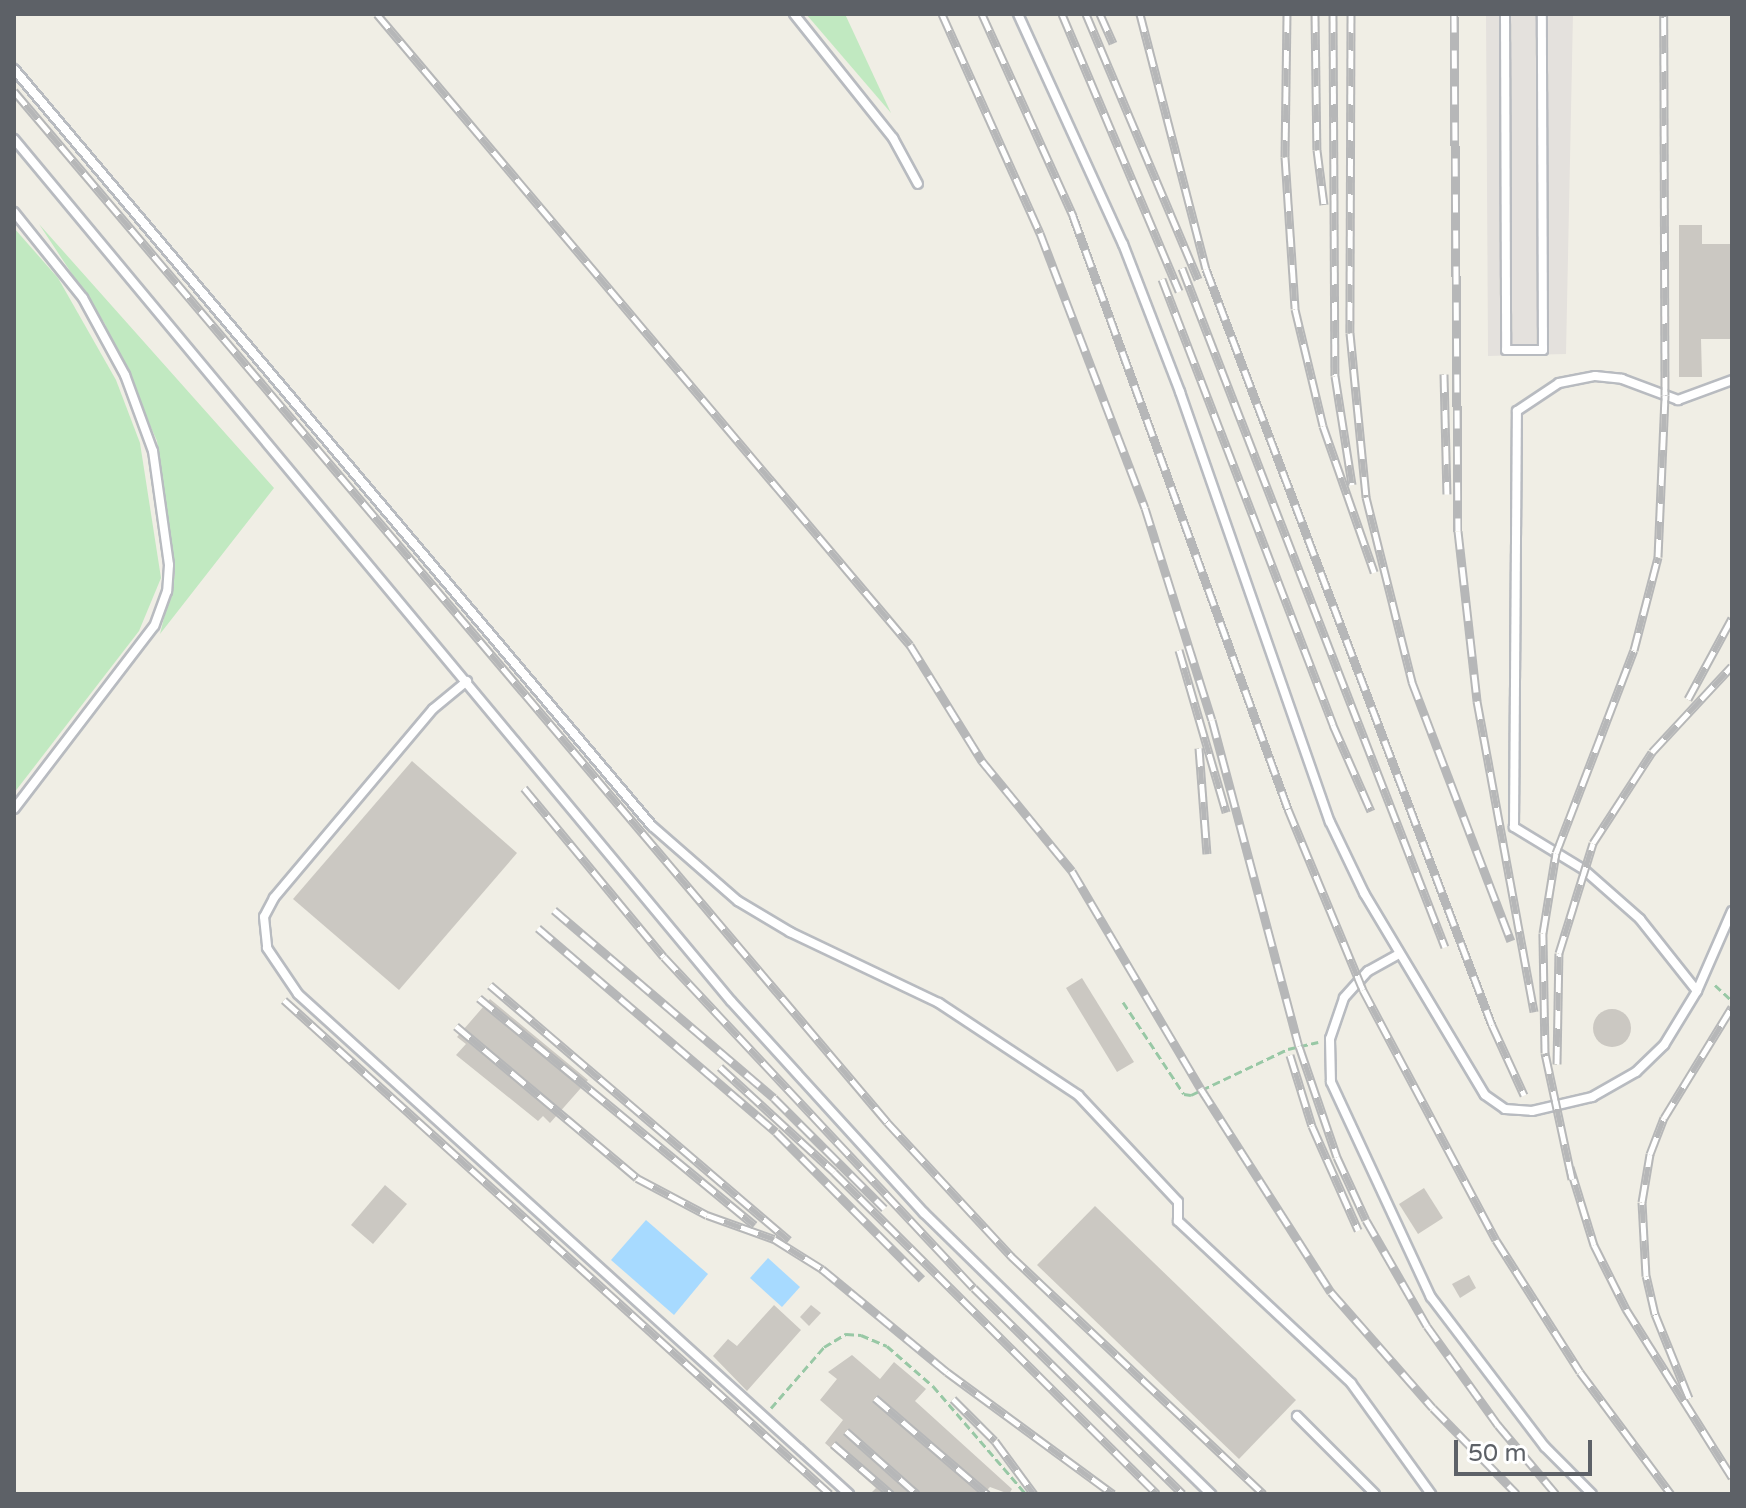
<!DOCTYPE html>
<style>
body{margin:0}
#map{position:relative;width:1746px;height:1508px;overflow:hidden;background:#f0eee5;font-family:"Varela Round",sans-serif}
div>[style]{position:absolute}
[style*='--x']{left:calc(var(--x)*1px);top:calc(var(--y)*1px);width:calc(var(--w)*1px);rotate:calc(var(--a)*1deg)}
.industrial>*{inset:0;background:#e4e1dd}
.green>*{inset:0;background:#c1e9c1}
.water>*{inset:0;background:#a7daff}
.building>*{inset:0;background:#cbc8c2}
.round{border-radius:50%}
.path>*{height:3px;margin-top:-1.5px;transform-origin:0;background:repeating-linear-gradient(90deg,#98c8a5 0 8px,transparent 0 12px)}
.roads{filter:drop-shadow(2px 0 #b8bbc0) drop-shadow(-2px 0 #b8bbc0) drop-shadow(0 2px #b8bbc0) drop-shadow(0 -2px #b8bbc0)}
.lane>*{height:8px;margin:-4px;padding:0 4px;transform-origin:4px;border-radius:4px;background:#fff}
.rail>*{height:9px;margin-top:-4.5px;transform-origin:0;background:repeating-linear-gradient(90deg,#fff 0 18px,#b6b7b8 0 36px);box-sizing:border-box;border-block:2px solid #b6b7b8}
span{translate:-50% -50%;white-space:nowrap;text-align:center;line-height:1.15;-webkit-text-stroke:8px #fff;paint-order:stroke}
.frame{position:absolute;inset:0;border:16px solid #5d6167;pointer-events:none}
.scale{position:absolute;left:1454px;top:1440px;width:138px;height:36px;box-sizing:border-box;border:4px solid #5d6167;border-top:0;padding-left:10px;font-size:24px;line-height:28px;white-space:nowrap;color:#5d6167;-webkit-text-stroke:6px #fff;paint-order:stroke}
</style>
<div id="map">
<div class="industrial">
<i style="clip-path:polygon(1486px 14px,1573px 14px,1566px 354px,1488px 356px)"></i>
</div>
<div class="green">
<i style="clip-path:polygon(806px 14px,845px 14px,891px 113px)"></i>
<i style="clip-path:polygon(39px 224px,274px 488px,160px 634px,175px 574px,157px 441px,105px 324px)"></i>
<i style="clip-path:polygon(14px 228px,58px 278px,116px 380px,140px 443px,161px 578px,139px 631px,14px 793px)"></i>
</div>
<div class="water">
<i style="clip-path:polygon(646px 1220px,708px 1274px,674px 1315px,611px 1260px)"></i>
<i style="clip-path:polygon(768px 1258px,800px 1287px,782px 1307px,750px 1278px)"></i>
</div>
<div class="building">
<i style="clip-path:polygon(1679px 225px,1702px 225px,1702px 244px,1732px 244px,1732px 339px,1701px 339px,1702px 377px,1679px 377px)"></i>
<i style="clip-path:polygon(412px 761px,517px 853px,399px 990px,293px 899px)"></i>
<i style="clip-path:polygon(1082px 978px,1134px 1062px,1117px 1072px,1066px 988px)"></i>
<i style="clip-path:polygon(490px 999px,588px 1080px,550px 1123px,543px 1116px,538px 1121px,456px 1055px,466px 1044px,457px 1037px)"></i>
<i class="round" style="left:1593px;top:1009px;width:38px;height:38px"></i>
<i style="clip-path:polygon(385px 1185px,407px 1204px,373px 1244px,351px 1225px)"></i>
<i style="clip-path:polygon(1424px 1188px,1443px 1218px,1418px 1234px,1399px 1204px)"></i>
<i style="clip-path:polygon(1095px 1206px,1296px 1400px,1239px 1459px,1037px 1265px)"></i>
<i style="clip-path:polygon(1469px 1275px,1476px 1288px,1460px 1298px,1452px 1284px)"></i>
<i style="clip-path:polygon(774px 1305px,801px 1330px,747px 1391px,713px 1356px,728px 1339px,737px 1346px)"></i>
<i style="clip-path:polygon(811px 1305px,821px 1313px,809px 1326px,800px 1317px)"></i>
<i style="clip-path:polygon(852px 1355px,880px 1379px,894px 1362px,926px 1389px,915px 1401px,1012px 1489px,1009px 1494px,990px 1487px,983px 1494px,870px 1494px,876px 1488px,825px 1443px,843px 1420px,820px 1400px,837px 1379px,828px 1372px)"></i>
</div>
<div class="path">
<i style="--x:1715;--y:985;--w:23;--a:43"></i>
<i style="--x:1123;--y:1002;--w:110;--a:56.5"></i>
<i style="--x:1184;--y:1094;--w:7;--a:8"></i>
<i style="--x:1191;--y:1095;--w:107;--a:-25.4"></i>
<i style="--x:1288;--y:1049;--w:31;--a:-13"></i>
<i style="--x:771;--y:1408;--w:81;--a:-49"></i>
<i style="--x:824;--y:1347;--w:26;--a:-31"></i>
<i style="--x:846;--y:1334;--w:15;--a:4"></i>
<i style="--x:861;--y:1335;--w:28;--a:23"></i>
<i style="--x:887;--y:1346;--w:61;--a:41"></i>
<i style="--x:933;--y:1386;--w:143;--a:49.3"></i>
</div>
<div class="roads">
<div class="lane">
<i style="--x:794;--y:14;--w:159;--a:51.4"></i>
<i style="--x:893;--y:138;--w:52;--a:61.5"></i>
<i style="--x:1018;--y:14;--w:253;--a:65.5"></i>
<i style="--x:1123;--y:244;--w:159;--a:68.9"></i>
<i style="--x:1180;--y:392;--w:455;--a:70.8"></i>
<i style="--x:1330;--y:822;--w:79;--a:64.4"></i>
<i style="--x:1364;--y:893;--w:235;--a:59.1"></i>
<i style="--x:1485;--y:1095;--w:24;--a:35"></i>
<i style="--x:1505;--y:1109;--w:27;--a:4"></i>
<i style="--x:1532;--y:1111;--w:62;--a:-13.1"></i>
<i style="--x:1592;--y:1097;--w:51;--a:-29.6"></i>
<i style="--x:1636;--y:1072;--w:39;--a:-44"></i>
<i style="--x:1664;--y:1045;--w:63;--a:-58.6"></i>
<i style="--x:1697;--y:991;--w:87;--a:-66.4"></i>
<i style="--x:1505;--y:14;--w:336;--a:89.8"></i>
<i style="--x:1506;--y:350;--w:37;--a:0"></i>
<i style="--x:1543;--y:350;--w:336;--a:-90.2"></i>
<i style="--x:14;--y:69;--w:990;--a:49.88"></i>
<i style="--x:652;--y:826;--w:114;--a:41.1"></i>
<i style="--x:738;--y:901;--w:61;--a:30.8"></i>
<i style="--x:790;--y:932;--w:165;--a:25.5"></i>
<i style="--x:939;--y:1003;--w:167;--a:33.5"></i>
<i style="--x:1078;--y:1095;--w:146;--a:46.9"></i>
<i style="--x:1178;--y:1202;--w:19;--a:90"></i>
<i style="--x:1178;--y:1221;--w:237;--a:43.1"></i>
<i style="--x:1351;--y:1383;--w:137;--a:54.2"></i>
<i style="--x:14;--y:139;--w:1121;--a:50.25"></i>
<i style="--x:731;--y:1001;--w:287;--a:47.7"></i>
<i style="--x:924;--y:1213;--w:402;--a:44.4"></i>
<i style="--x:14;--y:212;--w:110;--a:51.3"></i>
<i style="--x:83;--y:298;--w:88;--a:61.4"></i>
<i style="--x:125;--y:375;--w:81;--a:69.8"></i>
<i style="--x:153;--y:451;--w:115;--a:82"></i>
<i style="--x:169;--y:565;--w:26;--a:94"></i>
<i style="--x:167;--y:591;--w:37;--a:110"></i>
<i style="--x:154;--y:626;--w:230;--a:127.4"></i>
<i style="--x:467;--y:681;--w:44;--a:140.5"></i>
<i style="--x:433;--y:709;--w:247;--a:130.1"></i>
<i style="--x:274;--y:898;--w:21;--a:118"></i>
<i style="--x:264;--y:917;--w:31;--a:84"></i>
<i style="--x:267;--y:948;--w:55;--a:56"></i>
<i style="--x:298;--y:994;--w:744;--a:42.22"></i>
<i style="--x:1399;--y:954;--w:35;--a:151"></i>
<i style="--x:1368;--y:971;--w:36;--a:132"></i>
<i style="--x:1344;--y:998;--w:43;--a:108.9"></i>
<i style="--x:1330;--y:1039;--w:43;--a:88.7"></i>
<i style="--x:1331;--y:1082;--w:237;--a:65.1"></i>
<i style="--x:1431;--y:1297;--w:188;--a:52.8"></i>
<i style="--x:1545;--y:1447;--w:66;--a:45"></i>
<i style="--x:1697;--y:991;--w:92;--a:-128.4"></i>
<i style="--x:1640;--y:919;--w:76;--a:-138.7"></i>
<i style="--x:1583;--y:869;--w:81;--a:-148.7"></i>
<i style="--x:1514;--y:827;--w:416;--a:-89.6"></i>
<i style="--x:1517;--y:411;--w:50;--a:-33.7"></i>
<i style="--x:1559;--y:383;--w:37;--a:-11"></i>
<i style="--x:1595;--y:376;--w:27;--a:6"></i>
<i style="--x:1622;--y:379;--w:60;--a:20.6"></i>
<i style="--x:1678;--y:400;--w:58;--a:-20.3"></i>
<i style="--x:1297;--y:1416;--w:110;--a:45"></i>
</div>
</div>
<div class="rail">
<i style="--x:377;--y:14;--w:826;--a:49.81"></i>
<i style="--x:910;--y:645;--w:137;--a:58.2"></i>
<i style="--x:982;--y:761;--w:142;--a:50.7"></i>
<i style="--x:1072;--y:871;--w:253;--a:59.4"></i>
<i style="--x:1201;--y:1089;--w:241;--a:57.4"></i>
<i style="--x:1331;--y:1292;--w:154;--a:48.7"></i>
<i style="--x:1433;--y:1408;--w:120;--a:45.7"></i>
<i style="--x:942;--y:14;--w:240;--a:65.9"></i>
<i style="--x:1040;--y:233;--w:294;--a:69.1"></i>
<i style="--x:1145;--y:508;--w:222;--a:72.5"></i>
<i style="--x:1212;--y:720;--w:337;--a:75.1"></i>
<i style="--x:1299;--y:1046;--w:117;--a:71.1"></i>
<i style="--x:1337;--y:1157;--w:69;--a:65.3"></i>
<i style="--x:1366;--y:1220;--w:122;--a:60.1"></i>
<i style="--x:1427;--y:1326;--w:122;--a:54.4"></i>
<i style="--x:1498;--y:1425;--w:90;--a:50"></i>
<i style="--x:982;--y:14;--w:222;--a:65.7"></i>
<i style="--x:1073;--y:216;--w:631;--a:70.07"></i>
<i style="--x:1288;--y:809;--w:196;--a:67.5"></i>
<i style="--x:1363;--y:990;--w:283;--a:62"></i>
<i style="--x:1496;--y:1240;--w:156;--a:57.5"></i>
<i style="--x:1580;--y:1372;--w:152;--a:53.3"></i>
<i style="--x:1062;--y:14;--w:301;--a:67.1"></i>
<i style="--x:1086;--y:14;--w:288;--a:67.1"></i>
<i style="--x:1100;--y:14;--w:32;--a:66"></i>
<i style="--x:1140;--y:14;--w:263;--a:75.5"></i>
<i style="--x:1206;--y:269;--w:808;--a:69.28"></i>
<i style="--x:1492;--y:1025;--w:77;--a:65.4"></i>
<i style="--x:1287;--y:14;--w:143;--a:90.8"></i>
<i style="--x:1285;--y:157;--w:152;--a:86.2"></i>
<i style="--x:1295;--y:309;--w:120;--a:76.5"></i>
<i style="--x:1323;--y:426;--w:155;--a:70.7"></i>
<i style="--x:1315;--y:14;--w:136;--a:89.2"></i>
<i style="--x:1317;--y:150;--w:55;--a:82.7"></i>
<i style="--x:1333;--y:14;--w:362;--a:89.7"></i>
<i style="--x:1335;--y:376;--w:110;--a:81.1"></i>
<i style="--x:1351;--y:14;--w:319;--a:90.2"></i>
<i style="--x:1350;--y:333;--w:165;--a:84.4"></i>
<i style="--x:1366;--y:497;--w:191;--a:76"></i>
<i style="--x:1412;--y:682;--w:277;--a:69.1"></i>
<i style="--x:1454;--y:14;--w:517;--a:89.56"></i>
<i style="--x:1458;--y:531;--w:171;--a:83.6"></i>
<i style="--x:1477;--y:701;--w:316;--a:79.6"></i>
<i style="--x:14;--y:91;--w:1351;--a:49.74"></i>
<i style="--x:887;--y:1122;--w:183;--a:47.2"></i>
<i style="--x:1011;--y:1256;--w:347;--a:43.3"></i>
<i style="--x:1182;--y:268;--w:728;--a:68.83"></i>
<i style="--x:1162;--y:279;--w:478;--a:69"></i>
<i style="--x:1333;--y:725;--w:94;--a:66.2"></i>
<i style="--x:1444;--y:374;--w:120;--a:88.6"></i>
<i style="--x:1179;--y:650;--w:169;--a:73.8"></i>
<i style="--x:1688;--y:699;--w:92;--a:-61.5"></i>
<i style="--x:1199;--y:748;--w:106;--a:85.7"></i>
<i style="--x:524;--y:788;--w:219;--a:50.4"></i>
<i style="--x:664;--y:957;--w:453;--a:46.9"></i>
<i style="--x:974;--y:1288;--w:293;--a:44.6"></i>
<i style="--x:554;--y:910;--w:289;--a:40.5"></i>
<i style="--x:774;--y:1098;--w:156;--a:45"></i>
<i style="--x:538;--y:928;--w:313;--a:40.6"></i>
<i style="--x:776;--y:1132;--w:207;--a:45.2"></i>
<i style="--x:490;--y:985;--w:393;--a:40.5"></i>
<i style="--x:479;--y:998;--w:357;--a:39.5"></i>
<i style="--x:284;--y:1000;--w:736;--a:42.14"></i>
<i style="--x:456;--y:1026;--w:236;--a:40"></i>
<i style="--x:637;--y:1178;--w:79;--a:27.9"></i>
<i style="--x:707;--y:1215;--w:71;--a:19.7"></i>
<i style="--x:774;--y:1239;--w:57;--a:32"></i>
<i style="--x:822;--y:1269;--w:162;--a:39.5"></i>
<i style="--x:947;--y:1372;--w:206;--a:36.3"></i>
<i style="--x:1290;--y:1055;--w:74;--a:72.8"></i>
<i style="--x:1312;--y:1126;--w:114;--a:66.1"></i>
<i style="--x:1557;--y:1064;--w:111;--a:-89"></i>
<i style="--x:1559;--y:953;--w:115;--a:-72.8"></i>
<i style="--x:1593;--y:843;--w:108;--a:-57"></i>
<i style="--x:1652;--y:752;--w:117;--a:-47.1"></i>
<i style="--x:720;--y:1067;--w:155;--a:42.6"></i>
<i style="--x:834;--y:1172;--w:456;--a:44.9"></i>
<i style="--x:1570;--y:1167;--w:82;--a:72.9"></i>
<i style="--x:1594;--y:1245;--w:72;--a:63.4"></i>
<i style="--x:1626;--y:1309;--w:199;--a:57.8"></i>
<i style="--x:1572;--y:1179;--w:129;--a:-102.1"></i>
<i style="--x:1545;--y:1053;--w:120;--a:-91"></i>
<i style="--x:1543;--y:933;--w:81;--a:-80.8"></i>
<i style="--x:1556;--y:853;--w:217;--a:-69"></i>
<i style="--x:1634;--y:650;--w:96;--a:-75.5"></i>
<i style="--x:1658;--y:557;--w:162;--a:-87.5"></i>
<i style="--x:1665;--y:395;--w:381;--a:-90.2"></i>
<i style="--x:875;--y:1398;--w:148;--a:40.6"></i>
<i style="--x:1689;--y:1398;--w:91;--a:-112"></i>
<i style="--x:1655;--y:1314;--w:39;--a:-103"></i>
<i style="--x:1646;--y:1276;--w:74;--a:-93.1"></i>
<i style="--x:1642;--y:1202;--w:49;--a:-80.5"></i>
<i style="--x:1650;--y:1154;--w:39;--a:-69"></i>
<i style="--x:1664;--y:1118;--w:130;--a:-58.5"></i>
<i style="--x:953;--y:1399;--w:59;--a:45"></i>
<i style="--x:995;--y:1441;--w:66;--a:53.7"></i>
<i style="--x:846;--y:1431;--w:95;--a:41.6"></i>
<i style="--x:833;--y:1444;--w:77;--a:40.8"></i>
</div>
<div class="frame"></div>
<div class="scale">50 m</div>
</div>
